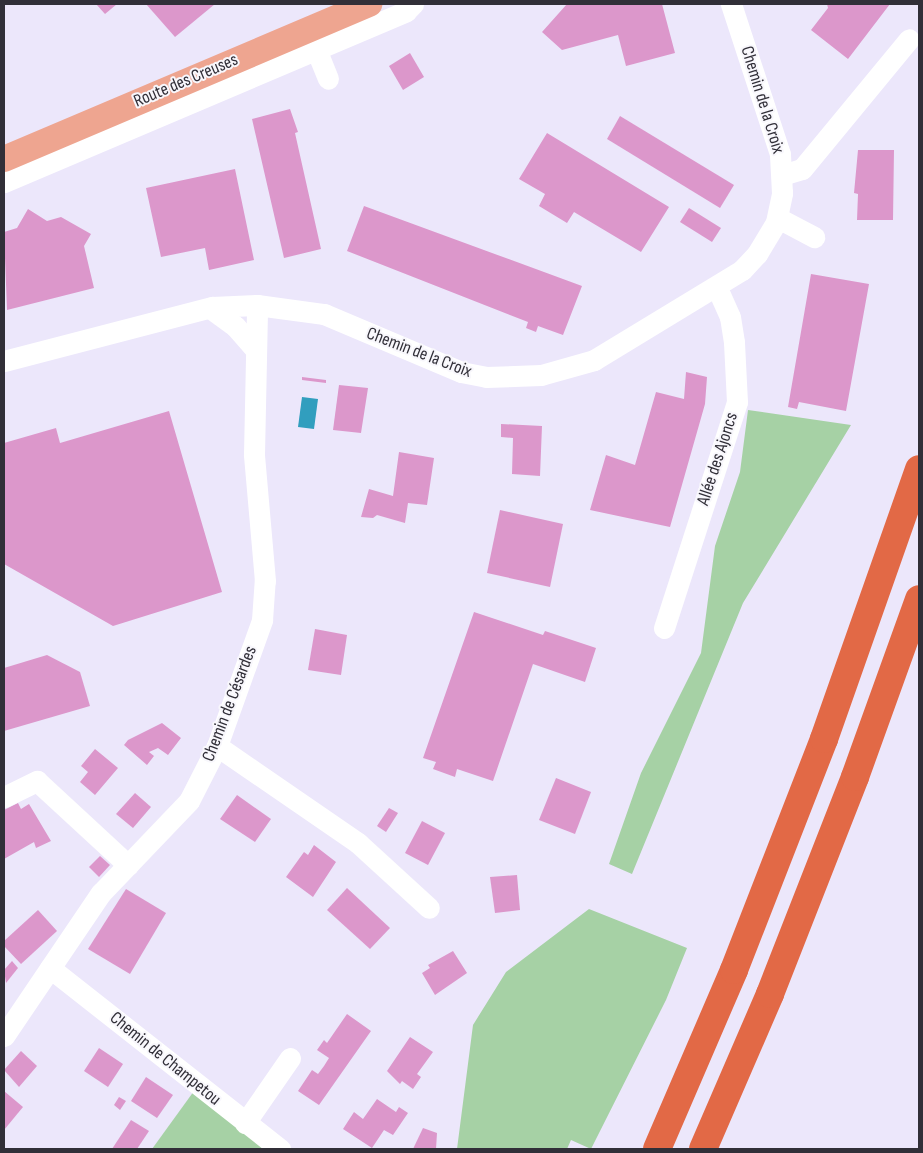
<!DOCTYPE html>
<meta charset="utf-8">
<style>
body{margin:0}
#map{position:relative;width:923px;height:1153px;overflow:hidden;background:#ece7fb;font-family:"Sofia Sans Condensed",sans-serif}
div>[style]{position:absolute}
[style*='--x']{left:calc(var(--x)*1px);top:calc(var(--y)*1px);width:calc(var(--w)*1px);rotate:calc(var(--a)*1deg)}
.green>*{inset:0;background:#a6d1a5}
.water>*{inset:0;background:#319ebe}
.building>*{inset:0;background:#dc97cb}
.minor>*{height:21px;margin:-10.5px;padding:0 10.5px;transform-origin:10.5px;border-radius:10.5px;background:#fff}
.major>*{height:26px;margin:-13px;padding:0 13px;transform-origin:13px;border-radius:13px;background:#eea590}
.highway>*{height:28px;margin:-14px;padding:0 14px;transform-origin:14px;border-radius:14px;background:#e26946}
span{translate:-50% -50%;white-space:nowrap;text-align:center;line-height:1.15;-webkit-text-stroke:4px #f8f7fc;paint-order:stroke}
.street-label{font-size:18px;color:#312f38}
.frame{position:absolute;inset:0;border:5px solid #312f38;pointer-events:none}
</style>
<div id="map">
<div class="green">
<i style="clip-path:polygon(748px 410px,851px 425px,743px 603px,632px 874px,609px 864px,641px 773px,701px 653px,715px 546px,740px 472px)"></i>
<i style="clip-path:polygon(589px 909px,687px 948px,666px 1000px,591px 1149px,571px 1140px,567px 1149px,457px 1149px,473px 1025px,506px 972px)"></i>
<i style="clip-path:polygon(194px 1091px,264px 1149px,152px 1149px)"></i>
</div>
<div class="water">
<i style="clip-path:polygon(302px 397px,318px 399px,314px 429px,298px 427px)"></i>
</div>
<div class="building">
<i style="clip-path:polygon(96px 4px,117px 4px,105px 14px)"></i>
<i style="clip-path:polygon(146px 4px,215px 4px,175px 37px)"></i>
<i style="clip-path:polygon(567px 4px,662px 4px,675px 53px,626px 66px,618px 35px,562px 50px,542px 32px)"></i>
<i style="clip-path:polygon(827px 4px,890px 4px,848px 59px,811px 30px,828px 8px)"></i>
<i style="clip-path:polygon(410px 53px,424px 77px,403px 90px,389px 66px)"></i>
<i style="clip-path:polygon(290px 109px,298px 132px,295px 133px,321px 249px,284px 258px,252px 119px)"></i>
<i style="clip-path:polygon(620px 116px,734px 185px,720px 208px,607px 139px)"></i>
<i style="clip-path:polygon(547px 133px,669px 207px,641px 252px,574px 212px,567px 223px,539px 206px,545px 194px,519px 179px)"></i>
<i style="clip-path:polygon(858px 150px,894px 150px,893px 220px,857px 220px,858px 194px,854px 193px)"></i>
<i style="clip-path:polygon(235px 169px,254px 260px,209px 270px,205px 248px,161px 257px,146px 188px)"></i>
<i style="clip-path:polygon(364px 206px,582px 286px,563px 335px,538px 326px,536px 332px,526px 328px,528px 322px,347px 251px)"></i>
<i style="clip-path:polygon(689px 208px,721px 228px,712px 242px,680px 222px)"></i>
<i style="clip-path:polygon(28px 209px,47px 221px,61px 217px,91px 234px,84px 246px,94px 288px,7px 310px,4px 232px,17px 228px)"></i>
<i style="clip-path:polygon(811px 274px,869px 284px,846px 411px,799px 402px,797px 409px,788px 407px)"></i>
<i style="clip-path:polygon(686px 372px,707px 377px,705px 404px,670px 527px,590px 510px,606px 455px,635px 465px,656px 392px,684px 399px)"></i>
<i style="clip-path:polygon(302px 377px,326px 380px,326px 383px,302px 380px)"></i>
<i style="clip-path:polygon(339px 385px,368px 388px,361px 433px,333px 430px)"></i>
<i style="clip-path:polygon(169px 411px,222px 592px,113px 626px,4px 564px,4px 443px,56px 428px,60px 443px)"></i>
<i style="clip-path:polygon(501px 424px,542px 426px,540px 476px,512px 474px,513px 438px,501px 437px)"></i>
<i style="clip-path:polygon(399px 452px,434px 458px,427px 505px,408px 503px,405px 523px,377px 515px,373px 518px,361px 517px,369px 489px,393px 496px)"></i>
<i style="clip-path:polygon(500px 510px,563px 524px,550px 587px,487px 573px)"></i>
<i style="clip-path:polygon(474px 612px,543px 635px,545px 631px,596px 648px,585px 682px,533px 664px,493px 781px,457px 769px,455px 777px,433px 769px,436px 762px,423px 758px)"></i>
<i style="clip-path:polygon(315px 629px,347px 635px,341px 675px,308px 670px)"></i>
<i style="clip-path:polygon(47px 655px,80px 672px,90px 706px,4px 731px,4px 668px)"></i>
<i style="clip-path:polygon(162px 723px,181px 738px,168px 755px,158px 748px,149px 752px,154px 756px,147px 765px,124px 745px,128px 740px)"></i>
<i style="clip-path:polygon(95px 749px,118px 768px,95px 795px,80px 782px,88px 772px,81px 766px)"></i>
<i style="clip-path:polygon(556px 778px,591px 792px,575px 834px,539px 820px)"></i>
<i style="clip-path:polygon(135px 793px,151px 807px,133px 828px,116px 814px)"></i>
<i style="clip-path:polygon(237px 795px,271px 819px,255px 842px,220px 819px)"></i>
<i style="clip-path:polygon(18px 803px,21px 809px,29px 804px,51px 841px,36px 848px,34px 842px,4px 859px,4px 810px)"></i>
<i style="clip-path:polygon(389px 808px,398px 813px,386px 832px,377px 826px)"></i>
<i style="clip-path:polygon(422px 821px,445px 833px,428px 865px,405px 853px)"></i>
<i style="clip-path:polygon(314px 845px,336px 862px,313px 897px,286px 877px,304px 852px,308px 855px)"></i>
<i style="clip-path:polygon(100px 856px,110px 865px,99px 877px,89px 867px)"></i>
<i style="clip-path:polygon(517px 875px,520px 910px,495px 913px,490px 877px)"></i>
<i style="clip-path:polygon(347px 888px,390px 928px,370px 949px,327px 910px)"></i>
<i style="clip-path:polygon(126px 889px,166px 913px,130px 974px,88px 949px)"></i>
<i style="clip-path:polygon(38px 910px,57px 931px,21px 964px,4px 946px,4px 941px)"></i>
<i style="clip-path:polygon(453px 951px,467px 973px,435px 995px,422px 973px,430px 968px,428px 965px)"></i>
<i style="clip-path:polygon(12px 961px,18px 968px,6px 983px,4px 970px)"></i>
<i style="clip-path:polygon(347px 1014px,371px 1031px,319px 1105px,298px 1091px,312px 1070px,318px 1074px,324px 1066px,329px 1058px,317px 1050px,324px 1040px,327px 1043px)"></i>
<i style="clip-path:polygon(410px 1037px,433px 1052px,417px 1074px,421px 1077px,413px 1089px,402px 1081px,400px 1084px,387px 1071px)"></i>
<i style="clip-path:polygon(99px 1048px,123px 1064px,108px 1087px,84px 1071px)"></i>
<i style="clip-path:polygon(21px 1051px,37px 1066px,19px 1087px,4px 1070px)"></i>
<i style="clip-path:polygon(146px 1077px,173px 1095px,157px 1118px,131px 1101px)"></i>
<i style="clip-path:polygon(4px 1091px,23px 1107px,4px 1130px)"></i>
<i style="clip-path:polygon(119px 1097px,126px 1101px,120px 1110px,114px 1105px)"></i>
<i style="clip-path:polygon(377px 1099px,396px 1112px,399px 1107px,408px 1113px,393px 1135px,384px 1130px,372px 1148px,343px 1129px,354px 1112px,363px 1119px)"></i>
<i style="clip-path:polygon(131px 1120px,149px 1131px,137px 1149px,112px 1149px)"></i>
<i style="clip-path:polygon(423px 1128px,437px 1133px,436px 1149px,413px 1149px)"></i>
</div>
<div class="minor">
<i style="--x:316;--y:49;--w:32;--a:68"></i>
<i style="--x:782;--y:175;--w:21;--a:-17"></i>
<i style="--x:802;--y:169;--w:168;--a:-50.5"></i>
<i style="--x:4;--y:182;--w:437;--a:-23"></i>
<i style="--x:406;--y:11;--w:10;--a:-45"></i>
<i style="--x:778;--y:218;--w:41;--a:27.8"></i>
<i style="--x:210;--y:308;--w:31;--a:36"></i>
<i style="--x:235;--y:326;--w:30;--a:49"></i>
<i style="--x:4;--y:361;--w:215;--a:-14.6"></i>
<i style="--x:212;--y:307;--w:45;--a:-2.5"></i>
<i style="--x:257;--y:305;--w:68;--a:7.7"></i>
<i style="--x:324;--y:314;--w:149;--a:22.9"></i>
<i style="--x:461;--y:372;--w:25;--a:11"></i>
<i style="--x:486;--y:377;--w:55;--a:-2.1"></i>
<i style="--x:541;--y:375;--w:55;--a:-15.8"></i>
<i style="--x:594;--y:360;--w:173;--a:-31.3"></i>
<i style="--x:742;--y:270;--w:22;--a:-47"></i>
<i style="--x:757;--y:254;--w:37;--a:-59"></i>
<i style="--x:776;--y:222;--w:30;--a:-78"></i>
<i style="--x:782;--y:193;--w:39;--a:-93"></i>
<i style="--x:780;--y:154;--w:158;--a:-108.1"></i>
<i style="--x:664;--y:628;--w:237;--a:-72.1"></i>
<i style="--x:737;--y:402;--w:60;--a:-92.9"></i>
<i style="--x:734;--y:342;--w:25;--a:-99"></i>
<i style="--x:730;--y:317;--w:32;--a:-114"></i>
<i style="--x:217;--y:746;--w:171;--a:34.5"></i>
<i style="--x:358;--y:843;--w:96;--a:42.5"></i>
<i style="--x:4;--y:797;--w:37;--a:-26"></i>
<i style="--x:37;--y:781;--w:124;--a:42.7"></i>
<i style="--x:50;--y:968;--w:293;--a:38.2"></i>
<i style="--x:4;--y:1036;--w:173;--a:-55.9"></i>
<i style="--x:101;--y:893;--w:127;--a:-46.3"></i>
<i style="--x:189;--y:801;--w:62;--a:-63"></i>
<i style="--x:217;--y:746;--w:134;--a:-70.3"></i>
<i style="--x:262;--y:620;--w:39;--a:-86"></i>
<i style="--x:265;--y:581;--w:127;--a:-95"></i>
<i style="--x:254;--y:454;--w:149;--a:-88.8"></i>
<i style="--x:245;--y:1123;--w:79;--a:-55.3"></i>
</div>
<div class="major">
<i style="--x:4;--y:159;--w:397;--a:-23"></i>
</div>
<div class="highway">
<i style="--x:657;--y:1149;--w:195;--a:-66.7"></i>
<i style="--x:734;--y:970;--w:248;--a:-68.7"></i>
<i style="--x:824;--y:739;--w:286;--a:-70.6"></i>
<i style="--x:703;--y:1149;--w:169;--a:-66.6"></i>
<i style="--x:770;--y:994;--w:233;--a:-68.6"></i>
<i style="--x:855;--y:777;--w:189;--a:-70.2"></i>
</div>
<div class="street-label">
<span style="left:186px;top:81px;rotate:-23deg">Route des Creuses</span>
<span style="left:762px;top:100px;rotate:73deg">Chemin de la Croix</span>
<span style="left:419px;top:353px;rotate:21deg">Chemin de la Croix</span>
<span style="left:718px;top:459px;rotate:-72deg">Allée des Ajoncs</span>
<span style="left:230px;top:704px;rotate:-69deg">Chemin de Césardes</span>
<span style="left:165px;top:1059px;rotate:39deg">Chemin de Champetou</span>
</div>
<div class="frame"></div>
</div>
